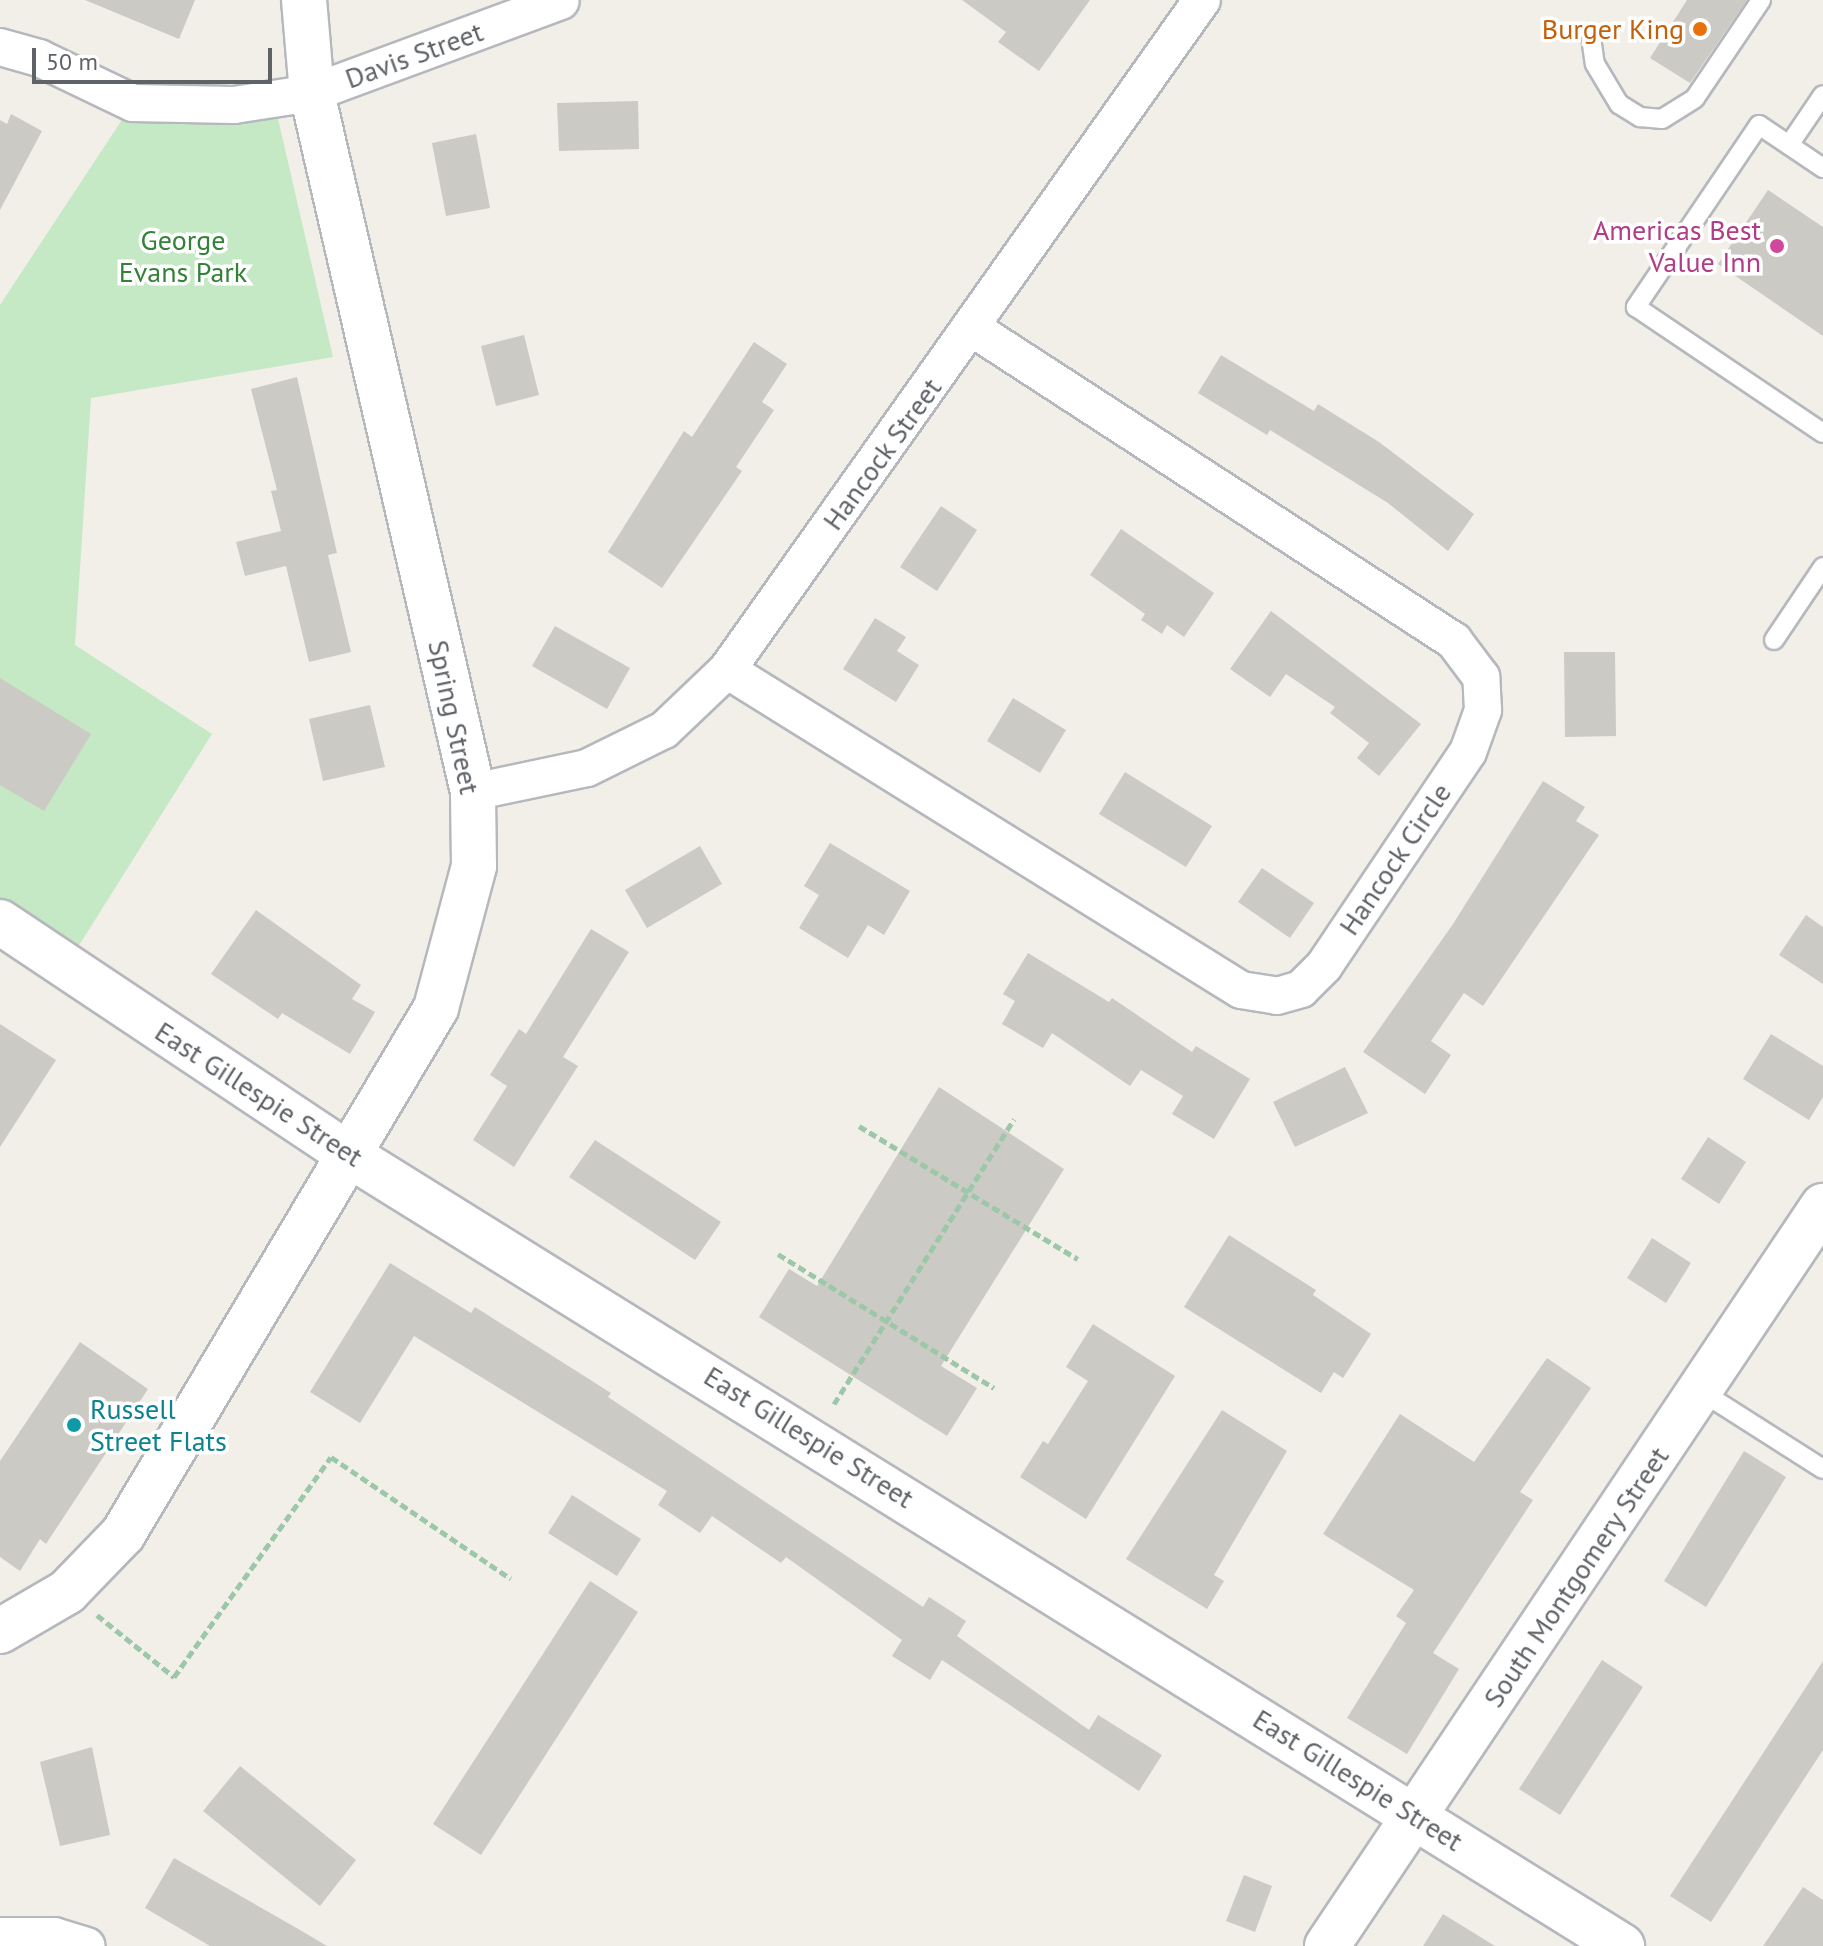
<!DOCTYPE html>
<style>
body{margin:0}
#map{position:relative;width:1823px;height:1946px;overflow:hidden;background:#f1efe8;font-family:"PT Sans",sans-serif}
div>[style]{position:absolute}
[style*='--x']{left:calc(var(--x)*1px);top:calc(var(--y)*1px);width:calc(var(--w)*1px);rotate:calc(var(--a)*1deg)}
.green>*{inset:0;background:#c5e8c5}
.building>*{inset:0;background:#cccac5}
.path>*{height:5px;margin-top:-2.5px;transform-origin:0;background:repeating-linear-gradient(90deg,#9cc7a9 0 8px,transparent 0 12px)}
.roads{filter:drop-shadow(2px 0 #b5b8bc) drop-shadow(-2px 0 #b5b8bc) drop-shadow(0 2px #b5b8bc) drop-shadow(0 -2px #b5b8bc)}
.lane>*{height:18px;margin:-9px;padding:0 9px;transform-origin:9px;border-radius:9px;background:#fff}
.street>*{height:36px;margin:-18px;padding:0 18px;transform-origin:18px;border-radius:18px;background:#fff}
.secondary>*{height:44px;margin:-22px;padding:0 22px;transform-origin:22px;border-radius:22px;background:#fff}
.dots>*{width:22px;height:22px;translate:-50% -50%;box-sizing:border-box;border:4px solid #fff;border-radius:50%}
span{translate:-50% -50%;white-space:nowrap;text-align:center;line-height:1.15;-webkit-text-stroke:7px #fff;paint-order:stroke}
.food-label{font-size:28px;color:#c56008}
.right{translate:-100% -50%;text-align:right}
.street-label{font-size:28px;color:#5f6368}
.hotel-label{font-size:28px;color:#b23c85}
.park-label{font-size:28px;color:#348238}
.culture-label{font-size:28px;color:#0d838f}
.left{translate:0 -50%;text-align:left}
.scale{position:absolute;left:32px;top:48px;width:240px;height:36px;box-sizing:border-box;border:4px solid #5f6368;border-top:0;padding-left:10px;font-size:24px;line-height:28px;white-space:nowrap;color:#5f6368;-webkit-text-stroke:6px #fff;paint-order:stroke}
</style>
<div id="map">
<div class="green">
<i style="clip-path:polygon(273px 97px,333px 357px,91px 398px,75px 645px,212px 734px,66px 966px,0 922px,0 305px,133px 103px)"></i>
</div>
<div class="building">
<i style="clip-path:polygon(85px 0,195px 0,179px 39px)"></i>
<i style="clip-path:polygon(962px 0,1090px 0,1039px 71px,998px 42px,1006px 32px)"></i>
<i style="clip-path:polygon(1687px 0,1747px 0,1690px 83px,1650px 58px)"></i>
<i style="clip-path:polygon(638px 101px,639px 149px,559px 151px,557px 103px)"></i>
<i style="clip-path:polygon(11px 114px,42px 131px,0 210px,0 120px,7px 124px)"></i>
<i style="clip-path:polygon(476px 134px,490px 208px,446px 216px,432px 143px)"></i>
<i style="clip-path:polygon(1768px 190px,1823px 227px,1823px 336px,1718px 264px)"></i>
<i style="clip-path:polygon(524px 335px,539px 395px,496px 406px,481px 346px)"></i>
<i style="clip-path:polygon(754px 342px,787px 364px,762px 402px,774px 410px,736px 467px,742px 471px,662px 588px,608px 552px,684px 431px,692px 437px)"></i>
<i style="clip-path:polygon(1221px 355px,1314px 411px,1318px 404px,1379px 442px,1474px 514px,1448px 551px,1388px 503px,1270px 430px,1267px 435px,1198px 393px)"></i>
<i style="clip-path:polygon(297px 377px,337px 553px,328px 555px,351px 652px,309px 662px,286px 566px,245px 576px,236px 542px,281px 531px,271px 491px,277px 490px,251px 389px)"></i>
<i style="clip-path:polygon(941px 506px,977px 530px,937px 591px,900px 567px)"></i>
<i style="clip-path:polygon(1121px 529px,1214px 593px,1184px 637px,1167px 625px,1162px 634px,1141px 620px,1145px 614px,1090px 575px)"></i>
<i style="clip-path:polygon(1271px 611px,1421px 724px,1379px 776px,1357px 758px,1369px 743px,1330px 713px,1335px 707px,1286px 674px,1270px 697px,1230px 669px)"></i>
<i style="clip-path:polygon(875px 618px,906px 637px,897px 651px,919px 665px,896px 702px,843px 669px)"></i>
<i style="clip-path:polygon(555px 626px,630px 668px,607px 709px,532px 666px)"></i>
<i style="clip-path:polygon(1564px 652px,1615px 652px,1616px 736px,1565px 737px)"></i>
<i style="clip-path:polygon(0 678px,91px 734px,44px 811px,0 785px)"></i>
<i style="clip-path:polygon(1013px 698px,1066px 730px,1040px 773px,987px 741px)"></i>
<i style="clip-path:polygon(370px 705px,385px 767px,323px 781px,309px 719px)"></i>
<i style="clip-path:polygon(1125px 772px,1212px 826px,1186px 867px,1099px 814px)"></i>
<i style="clip-path:polygon(1543px 781px,1585px 807px,1576px 821px,1599px 835px,1483px 1006px,1464px 993px,1431px 1041px,1451px 1055px,1425px 1094px,1363px 1052px,1453px 924px)"></i>
<i style="clip-path:polygon(830px 843px,910px 891px,884px 935px,868px 925px,848px 958px,799px 928px,819px 895px,804px 886px)"></i>
<i style="clip-path:polygon(700px 846px,722px 884px,647px 928px,625px 890px)"></i>
<i style="clip-path:polygon(1262px 868px,1314px 903px,1290px 938px,1238px 902px)"></i>
<i style="clip-path:polygon(256px 910px,361px 985px,352px 999px,375px 1012px,350px 1054px,282px 1013px,278px 1019px,211px 974px)"></i>
<i style="clip-path:polygon(1806px 915px,1823px 927px,1823px 984px,1779px 955px)"></i>
<i style="clip-path:polygon(591px 929px,629px 952px,563px 1057px,578px 1066px,514px 1167px,473px 1140px,507px 1086px,490px 1075px,519px 1029px,526px 1034px)"></i>
<i style="clip-path:polygon(1028px 953px,1109px 1002px,1112px 998px,1192px 1052px,1196px 1046px,1250px 1079px,1214px 1139px,1172px 1114px,1183px 1096px,1141px 1070px,1130px 1086px,1052px 1033px,1043px 1048px,1002px 1024px,1015px 1001px,1003px 994px)"></i>
<i style="clip-path:polygon(0 1024px,56px 1060px,0 1147px)"></i>
<i style="clip-path:polygon(1771px 1034px,1823px 1066px,1823px 1097px,1809px 1120px,1743px 1079px)"></i>
<i style="clip-path:polygon(1345px 1067px,1368px 1113px,1295px 1147px,1273px 1102px)"></i>
<i style="clip-path:polygon(939px 1087px,1064px 1169px,941px 1366px,977px 1388px,947px 1436px,759px 1317px,789px 1269px,817px 1286px)"></i>
<i style="clip-path:polygon(1708px 1137px,1746px 1162px,1719px 1204px,1681px 1179px)"></i>
<i style="clip-path:polygon(595px 1140px,721px 1222px,695px 1260px,569px 1177px)"></i>
<i style="clip-path:polygon(1229px 1235px,1316px 1290px,1313px 1295px,1371px 1334px,1343px 1378px,1334px 1372px,1321px 1393px,1184px 1307px)"></i>
<i style="clip-path:polygon(1652px 1238px,1691px 1263px,1666px 1303px,1627px 1278px)"></i>
<i style="clip-path:polygon(390px 1263px,471px 1313px,475px 1307px,611px 1393px,608px 1397px,923px 1607px,929px 1597px,966px 1621px,957px 1636px,1089px 1730px,1098px 1715px,1162px 1755px,1139px 1791px,942px 1660px,930px 1680px,892px 1656px,902px 1640px,786px 1557px,781px 1563px,712px 1516px,700px 1533px,658px 1505px,667px 1491px,414px 1336px,360px 1423px,310px 1392px)"></i>
<i style="clip-path:polygon(1093px 1324px,1175px 1376px,1086px 1519px,1020px 1477px,1043px 1441px,1048px 1444px,1088px 1381px,1066px 1367px)"></i>
<i style="clip-path:polygon(80px 1342px,148px 1389px,46px 1544px,40px 1539px,20px 1571px,0 1557px,0 1461px)"></i>
<i style="clip-path:polygon(1547px 1358px,1591px 1388px,1520px 1492px,1533px 1500px,1433px 1653px,1459px 1669px,1407px 1754px,1347px 1718px,1406px 1623px,1396px 1616px,1414px 1590px,1323px 1534px,1400px 1414px,1474px 1462px)"></i>
<i style="clip-path:polygon(1222px 1410px,1287px 1451px,1214px 1575px,1224px 1581px,1207px 1609px,1126px 1559px)"></i>
<i style="clip-path:polygon(1744px 1451px,1786px 1477px,1706px 1607px,1664px 1581px)"></i>
<i style="clip-path:polygon(572px 1495px,641px 1539px,617px 1576px,548px 1533px)"></i>
<i style="clip-path:polygon(590px 1581px,638px 1612px,481px 1855px,433px 1824px)"></i>
<i style="clip-path:polygon(1602px 1660px,1643px 1687px,1560px 1815px,1519px 1789px)"></i>
<i style="clip-path:polygon(1823px 1661px,1823px 1750px,1711px 1922px,1670px 1896px)"></i>
<i style="clip-path:polygon(92px 1747px,110px 1835px,60px 1846px,40px 1762px)"></i>
<i style="clip-path:polygon(240px 1766px,356px 1860px,320px 1906px,203px 1811px)"></i>
<i style="clip-path:polygon(174px 1858px,300px 1930px,327px 1946px,210px 1946px,145px 1908px)"></i>
<i style="clip-path:polygon(1244px 1875px,1272px 1886px,1255px 1932px,1226px 1921px)"></i>
<i style="clip-path:polygon(1803px 1887px,1823px 1900px,1823px 1946px,1763px 1946px)"></i>
<i style="clip-path:polygon(1443px 1914px,1495px 1946px,1423px 1946px)"></i>
</div>
<div class="path">
<i style="--x:859;--y:1126;--w:256;--a:31.3"></i>
<i style="--x:778;--y:1254;--w:254;--a:31.8"></i>
<i style="--x:834;--y:1404;--w:337;--a:-57.7"></i>
<i style="--x:97;--y:1615;--w:99;--a:38.8"></i>
<i style="--x:174;--y:1677;--w:270;--a:-54.5"></i>
<i style="--x:331;--y:1457;--w:217;--a:34.1"></i>
</div>
<div class="roads">
<div class="lane">
<i style="--x:1591;--y:37;--w:27;--a:82"></i>
<i style="--x:1595;--y:64;--w:47;--a:59"></i>
<i style="--x:1619;--y:104;--w:25;--a:32"></i>
<i style="--x:1640;--y:117;--w:22;--a:5"></i>
<i style="--x:1662;--y:119;--w:39;--a:-32"></i>
<i style="--x:1695;--y:98;--w:118;--a:-56"></i>
<i style="--x:1789;--y:145;--w:60;--a:-55.8"></i>
<i style="--x:1823;--y:168;--w:77;--a:-146.1"></i>
<i style="--x:1759;--y:125;--w:220;--a:124.1"></i>
<i style="--x:1636;--y:307;--w:225;--a:34"></i>
<i style="--x:1774;--y:640;--w:88;--a:-56.1"></i>
<i style="--x:1702;--y:1392;--w:143;--a:32.5"></i>
</div>
<div class="street">
<i style="--x:0;--y:47;--w:41;--a:15.8"></i>
<i style="--x:39;--y:58;--w:104;--a:25.6"></i>
<i style="--x:133;--y:103;--w:101;--a:1.1"></i>
<i style="--x:234;--y:105;--w:79;--a:-8.7"></i>
<i style="--x:312;--y:93;--w:265;--a:-20.3"></i>
<i style="--x:727;--y:670;--w:605;--a:31.91"></i>
<i style="--x:1241;--y:990;--w:36;--a:9"></i>
<i style="--x:1277;--y:996;--w:25;--a:-16"></i>
<i style="--x:1301;--y:989;--w:33;--a:-45"></i>
<i style="--x:1324;--y:966;--w:258;--a:-56.1"></i>
<i style="--x:1468;--y:752;--w:45;--a:-70.3"></i>
<i style="--x:1483;--y:710;--w:33;--a:-93"></i>
<i style="--x:1481;--y:677;--w:45;--a:-126.9"></i>
<i style="--x:1454;--y:641;--w:575;--a:-147"></i>
<i style="--x:473;--y:792;--w:116;--a:-11.9"></i>
<i style="--x:587;--y:768;--w:86;--a:-26.3"></i>
<i style="--x:664;--y:730;--w:87;--a:-43.6"></i>
<i style="--x:727;--y:670;--w:821;--a:-54.67"></i>
<i style="--x:0;--y:1936;--w:54;--a:0"></i>
<i style="--x:54;--y:1936;--w:34;--a:17"></i>
</div>
<div class="secondary">
<i style="--x:0;--y:922;--w:420;--a:33.7"></i>
<i style="--x:349;--y:1155;--w:1499;--a:31.86"></i>
<i style="--x:0;--y:1631;--w:78;--a:-30.2"></i>
<i style="--x:67;--y:1592;--w:81;--a:-46"></i>
<i style="--x:123;--y:1534;--w:612;--a:-59.24"></i>
<i style="--x:436;--y:1008;--w:147;--a:-75"></i>
<i style="--x:474;--y:866;--w:74;--a:-90.8"></i>
<i style="--x:473;--y:792;--w:717;--a:-102.97"></i>
<i style="--x:312;--y:93;--w:93;--a:-94.9"></i>
<i style="--x:1327;--y:1946;--w:891;--a:-56.17"></i>
</div>
</div>
<div class="dots">
<i style="left:1700px;top:29px;background:#e8710a"></i>
<i style="left:1777px;top:246px;background:#d1479c"></i>
<i style="left:74px;top:1425px;background:#0f9aa8"></i>
</div>
<div class="food-label">
<span class="right" style="left:1684px;top:29px">Burger King</span>
</div>
<div class="street-label">
<span style="left:414px;top:55px;rotate:-20deg">Davis Street</span>
<span style="left:882px;top:454px;rotate:-54deg">Hancock Street</span>
<span style="left:454px;top:717px;rotate:78deg">Spring Street</span>
<span style="left:1395px;top:859px;rotate:-56deg">Hancock Circle</span>
<span style="left:259px;top:1094px;rotate:33deg">East Gillespie Street</span>
<span style="left:809px;top:1437px;rotate:32deg">East Gillespie Street</span>
<span style="left:1576px;top:1577px;rotate:-56deg">South Montgomery Street</span>
<span style="left:1358px;top:1780px;rotate:32deg">East Gillespie Street</span>
</div>
<div class="hotel-label">
<span class="right" style="left:1761px;top:246px">Americas Best<br>Value Inn</span>
</div>
<div class="park-label">
<span style="left:183px;top:256px">George<br>Evans Park</span>
</div>
<div class="culture-label">
<span class="left" style="left:90px;top:1425px">Russell<br>Street Flats</span>
</div>
<div class="scale">50 m</div>
</div>
